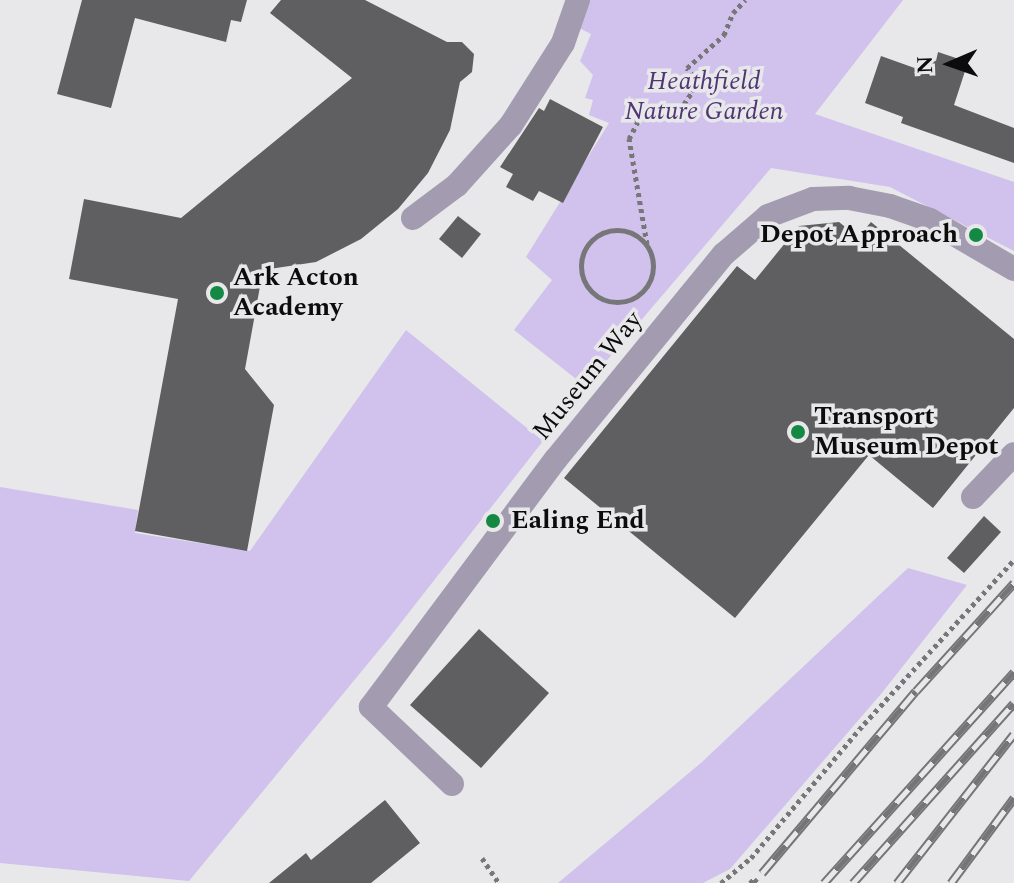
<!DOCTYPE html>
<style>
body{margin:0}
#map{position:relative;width:1014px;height:883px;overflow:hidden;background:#e8e7ea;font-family:Spectral,serif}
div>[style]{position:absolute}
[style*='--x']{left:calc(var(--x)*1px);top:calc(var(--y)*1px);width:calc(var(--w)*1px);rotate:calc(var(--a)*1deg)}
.green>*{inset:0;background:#d0c2ec}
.building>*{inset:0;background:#5f5f61}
.path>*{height:5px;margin-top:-2.5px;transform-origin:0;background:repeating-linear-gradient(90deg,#777678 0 4px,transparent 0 8px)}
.path>.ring{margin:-2.5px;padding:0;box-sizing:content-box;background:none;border:5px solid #777678;border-radius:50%}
.minor>*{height:24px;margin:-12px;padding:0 12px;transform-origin:12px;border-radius:12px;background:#a39cb1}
.rail>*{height:9px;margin-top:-4.5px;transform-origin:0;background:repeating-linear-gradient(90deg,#e8e7ea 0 18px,#757476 0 36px);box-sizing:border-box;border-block:2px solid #757476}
.dots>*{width:22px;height:22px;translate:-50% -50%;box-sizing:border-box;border:4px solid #e8e7ea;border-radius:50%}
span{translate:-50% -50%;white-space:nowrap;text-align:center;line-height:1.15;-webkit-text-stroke:7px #e8e7ea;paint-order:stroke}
.park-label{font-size:26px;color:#4f3773;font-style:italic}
.poi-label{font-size:26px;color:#0c0c0d;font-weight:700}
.right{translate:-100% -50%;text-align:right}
.left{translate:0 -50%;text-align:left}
.street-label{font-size:26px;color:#0c0c0d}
.north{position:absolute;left:910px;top:24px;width:80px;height:80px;-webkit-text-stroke:6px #e8e7ea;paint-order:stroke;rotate:268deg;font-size:22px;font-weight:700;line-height:32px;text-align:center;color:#0c0c0d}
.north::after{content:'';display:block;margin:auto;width:28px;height:36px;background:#0c0c0d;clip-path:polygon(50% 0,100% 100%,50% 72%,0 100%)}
</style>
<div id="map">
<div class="green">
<i style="clip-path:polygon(584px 0,903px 0,815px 114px,1014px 182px,1014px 251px,890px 187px,771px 168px,585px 386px,514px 330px,552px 280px,526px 257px,609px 123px,589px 115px,593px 100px,585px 98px,593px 75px,580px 61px,591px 34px,575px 26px)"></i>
<i style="clip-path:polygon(406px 330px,543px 441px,389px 638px,189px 881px,0 863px,0 487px,138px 510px,135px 533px,250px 551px)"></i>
<i style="clip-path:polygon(908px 568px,967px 585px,881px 694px,730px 869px,703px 883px,558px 883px,702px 762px)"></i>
</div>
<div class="building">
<i style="clip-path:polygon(82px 0,247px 0,241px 22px,231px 20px,226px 42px,135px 18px,111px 108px,57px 94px)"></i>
<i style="clip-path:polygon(281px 0,365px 0,447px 42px,462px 42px,474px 54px,472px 72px,460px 82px,450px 130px,428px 173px,398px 209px,361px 239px,316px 262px,263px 270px,245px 369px,274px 405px,247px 551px,135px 531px,178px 299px,69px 279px,84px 199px,181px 218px,352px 78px,270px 13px)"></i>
<i style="clip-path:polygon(938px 52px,968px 62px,954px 105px,1014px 128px,1014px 163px,901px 123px,903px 117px,865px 103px,881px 56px,923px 71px,927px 58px,936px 61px)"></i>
<i style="clip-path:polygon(550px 99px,603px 127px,563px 203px,539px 191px,533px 201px,506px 187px,513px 174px,500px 167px,539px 108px,544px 111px)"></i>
<i style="clip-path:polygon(458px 216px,481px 234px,462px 258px,439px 239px)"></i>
<i style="clip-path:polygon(839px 222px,858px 237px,871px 222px,1014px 339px,1014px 408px,933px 508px,869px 455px,735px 618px,564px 478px,737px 266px,755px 280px,799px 226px)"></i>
<i style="clip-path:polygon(984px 516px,1001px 532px,964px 573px,947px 558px)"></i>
<i style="clip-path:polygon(479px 629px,549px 693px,481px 768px,410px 705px)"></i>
<i style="clip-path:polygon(385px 800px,420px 843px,371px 883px,269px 883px,306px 853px,311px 860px)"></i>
</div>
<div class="path">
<i class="ring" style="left:581px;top:230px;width:67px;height:67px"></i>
<i style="--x:647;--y:244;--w:107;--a:-99.7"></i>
<i style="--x:629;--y:139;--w:33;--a:-63"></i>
<i style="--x:644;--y:110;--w:27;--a:8"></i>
<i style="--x:671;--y:114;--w:16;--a:-38"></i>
<i style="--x:684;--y:104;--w:14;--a:-56"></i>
<i style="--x:692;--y:92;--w:16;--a:-86"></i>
<i style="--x:693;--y:76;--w:10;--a:-127"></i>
<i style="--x:687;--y:68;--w:50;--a:-41.7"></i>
<i style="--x:724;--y:35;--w:24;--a:-68"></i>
<i style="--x:733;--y:13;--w:18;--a:-47"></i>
<i style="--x:482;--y:858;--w:30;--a:56"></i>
<i style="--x:721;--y:883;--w:39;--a:-40"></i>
<i style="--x:751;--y:858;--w:175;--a:-49.9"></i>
<i style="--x:864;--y:724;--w:222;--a:-47.6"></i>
<i style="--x:750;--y:883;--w:6;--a:-45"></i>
<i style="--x:754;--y:879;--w:6;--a:45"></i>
</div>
<div class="minor">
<i style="--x:413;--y:218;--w:55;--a:-36.9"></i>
<i style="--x:457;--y:185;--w:81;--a:-48"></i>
<i style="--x:511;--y:125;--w:97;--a:-57.6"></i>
<i style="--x:563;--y:43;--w:46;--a:-70.8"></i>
<i style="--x:973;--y:497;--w:59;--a:-46.4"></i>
<i style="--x:452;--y:784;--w:112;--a:-136.5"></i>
<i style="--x:371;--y:707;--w:309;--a:-53.3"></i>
<i style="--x:556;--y:459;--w:265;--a:-50.7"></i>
<i style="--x:724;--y:254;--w:58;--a:-40.8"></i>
<i style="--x:768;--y:216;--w:48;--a:-20.7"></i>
<i style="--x:813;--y:199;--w:36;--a:-2"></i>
<i style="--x:849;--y:198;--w:42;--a:11"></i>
<i style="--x:890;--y:206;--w:42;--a:19.3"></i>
<i style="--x:930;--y:220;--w:97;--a:30.3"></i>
</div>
<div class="rail">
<i style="--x:762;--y:873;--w:238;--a:-49.8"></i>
<i style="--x:916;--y:691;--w:146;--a:-47.8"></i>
<i style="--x:824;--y:883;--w:284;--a:-48"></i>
<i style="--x:853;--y:883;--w:241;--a:-48.2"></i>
<i style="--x:897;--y:883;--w:189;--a:-51.9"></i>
<i style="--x:951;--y:883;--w:106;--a:-53.5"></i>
</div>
<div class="dots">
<i style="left:976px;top:235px;background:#148943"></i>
<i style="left:217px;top:293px;background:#148943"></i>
<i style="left:798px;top:432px;background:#148943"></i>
<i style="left:493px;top:521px;background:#148943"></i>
</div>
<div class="park-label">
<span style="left:704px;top:97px">Heathfield<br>Nature Garden</span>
</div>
<div class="poi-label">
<span class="right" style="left:958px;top:235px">Depot Approach</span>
<span class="left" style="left:233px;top:293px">Ark Acton<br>Academy</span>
<span class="left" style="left:814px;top:432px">Transport<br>Museum Depot</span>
<span class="left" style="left:511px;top:521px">Ealing End</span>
</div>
<div class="street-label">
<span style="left:588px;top:376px;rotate:-51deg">Museum Way</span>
</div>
<div class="north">N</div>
</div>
